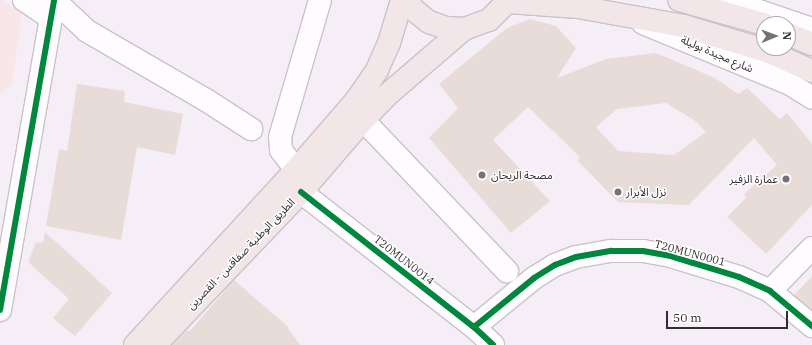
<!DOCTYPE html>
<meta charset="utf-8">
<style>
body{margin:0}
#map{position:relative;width:812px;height:345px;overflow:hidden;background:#f6eef6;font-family:"IBM Plex Serif","Noto Sans Arabic",serif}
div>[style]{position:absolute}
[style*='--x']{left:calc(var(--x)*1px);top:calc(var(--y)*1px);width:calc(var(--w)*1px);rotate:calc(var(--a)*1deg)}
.education>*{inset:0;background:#f8e6e8}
.building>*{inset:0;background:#e8dcd8}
.roads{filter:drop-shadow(1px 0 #c9c3c9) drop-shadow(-1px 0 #c9c3c9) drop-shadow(0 1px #c9c3c9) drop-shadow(0 -1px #c9c3c9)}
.minor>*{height:22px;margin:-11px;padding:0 11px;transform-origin:11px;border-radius:11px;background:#fefcfe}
.major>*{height:22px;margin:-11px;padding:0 11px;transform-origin:11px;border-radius:11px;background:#f2e6e8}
.cycleway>*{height:6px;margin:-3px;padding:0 3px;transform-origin:3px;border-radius:3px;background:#00873e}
.dots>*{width:11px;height:11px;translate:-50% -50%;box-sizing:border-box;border:2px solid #fff;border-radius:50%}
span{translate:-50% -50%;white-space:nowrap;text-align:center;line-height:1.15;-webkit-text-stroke:3px #fff;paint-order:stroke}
.street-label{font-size:11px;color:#322d32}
.poi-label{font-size:11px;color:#322d32}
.left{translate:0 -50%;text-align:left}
.right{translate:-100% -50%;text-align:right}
.north{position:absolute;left:756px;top:16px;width:40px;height:40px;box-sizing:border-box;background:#fff;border:1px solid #adabad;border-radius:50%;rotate:89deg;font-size:11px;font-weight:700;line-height:16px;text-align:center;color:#322d32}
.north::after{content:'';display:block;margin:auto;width:14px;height:18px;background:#777177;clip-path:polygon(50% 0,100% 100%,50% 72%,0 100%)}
.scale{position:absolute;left:666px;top:311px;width:122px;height:18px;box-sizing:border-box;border:2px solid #322d32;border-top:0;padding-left:5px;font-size:12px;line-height:14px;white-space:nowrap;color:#322d32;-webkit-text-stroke:3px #fff;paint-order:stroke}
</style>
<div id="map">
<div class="education">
<i style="clip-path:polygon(0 0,22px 13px,12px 84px,0 94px)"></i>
</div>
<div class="building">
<i style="clip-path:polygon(evenodd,530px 19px,556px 26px,576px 48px,557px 78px,606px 59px,656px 53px,715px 78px,738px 94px,747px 88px,780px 119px,787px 113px,812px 144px,812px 205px,766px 254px,727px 217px,746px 198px,744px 194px,777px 165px,754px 138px,689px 205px,618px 202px,577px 160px,580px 157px,528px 107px,493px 140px,550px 201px,511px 233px,429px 138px,458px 108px,439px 84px,507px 28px,530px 19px,666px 103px,694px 120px,706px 132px,674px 155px,618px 151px,596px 127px,617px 109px,666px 103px)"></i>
<i style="clip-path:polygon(77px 84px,125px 91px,124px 102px,183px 114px,175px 155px,137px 147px,121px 240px,46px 226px,59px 149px,67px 151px)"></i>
<i style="clip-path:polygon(45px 232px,112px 293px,75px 336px,53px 318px,69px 299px,28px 262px,36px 242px,43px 243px)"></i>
<i style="clip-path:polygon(812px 276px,812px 310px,794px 295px)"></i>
<i style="clip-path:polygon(234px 280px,286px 325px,300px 345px,172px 345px,187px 330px,189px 332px)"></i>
</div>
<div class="roads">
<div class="minor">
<i style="--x:24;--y:0;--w:32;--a:34"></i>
<i style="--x:54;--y:0;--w:45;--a:43.2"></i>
<i style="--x:87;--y:31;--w:138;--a:30.1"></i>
<i style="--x:206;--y:100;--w:54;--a:32.8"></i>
<i style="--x:700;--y:2;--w:35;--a:2"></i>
<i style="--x:735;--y:3;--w:81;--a:18.7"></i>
<i style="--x:643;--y:23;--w:159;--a:22.5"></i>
<i style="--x:790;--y:84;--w:26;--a:32"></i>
<i style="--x:363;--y:120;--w:209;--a:46.4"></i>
<i style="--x:296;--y:170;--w:25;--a:-127"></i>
<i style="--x:281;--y:150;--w:13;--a:-94"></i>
<i style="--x:280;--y:137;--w:143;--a:-73.7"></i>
<i style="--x:301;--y:192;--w:219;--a:38"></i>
<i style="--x:474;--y:327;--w:26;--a:43"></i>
<i style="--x:770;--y:291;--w:60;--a:-45.7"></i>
<i style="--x:0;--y:310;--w:315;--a:-80.1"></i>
<i style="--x:474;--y:327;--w:77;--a:-39.2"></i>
<i style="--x:534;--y:278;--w:25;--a:-32"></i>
<i style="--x:555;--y:265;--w:22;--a:-21"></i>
<i style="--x:576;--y:257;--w:36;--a:-10"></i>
<i style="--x:611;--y:251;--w:32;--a:0"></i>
<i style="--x:643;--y:251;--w:27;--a:10"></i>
<i style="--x:670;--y:256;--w:72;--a:16.9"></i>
<i style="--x:739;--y:277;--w:34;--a:24"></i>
<i style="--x:770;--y:291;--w:55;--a:39.8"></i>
</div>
<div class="major">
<i style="--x:407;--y:0;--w:12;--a:55"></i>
<i style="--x:414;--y:10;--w:19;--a:39"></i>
<i style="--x:429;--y:22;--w:18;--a:19"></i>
<i style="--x:446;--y:28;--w:18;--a:3"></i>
<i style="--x:464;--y:29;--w:27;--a:-20"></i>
<i style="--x:489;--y:20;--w:28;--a:-45"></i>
<i style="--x:679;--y:0;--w:88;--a:15.8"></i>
<i style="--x:508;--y:2;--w:70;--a:4.1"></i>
<i style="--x:578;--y:7;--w:108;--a:10.2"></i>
<i style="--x:684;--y:26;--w:87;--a:16.8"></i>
<i style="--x:767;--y:51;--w:49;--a:24"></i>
<i style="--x:788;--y:34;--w:26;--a:23"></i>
<i style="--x:135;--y:345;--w:238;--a:-47.4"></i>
<i style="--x:296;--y:170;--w:90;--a:-49.1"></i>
<i style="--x:355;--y:102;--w:39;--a:-55"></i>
<i style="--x:377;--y:70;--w:30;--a:-66"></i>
<i style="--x:389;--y:43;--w:45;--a:-73.2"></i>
<i style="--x:155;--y:345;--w:211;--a:-46.3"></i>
<i style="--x:301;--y:192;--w:95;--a:-49.3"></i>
<i style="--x:363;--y:120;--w:33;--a:-46"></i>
<i style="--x:386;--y:96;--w:103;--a:-40.7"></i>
</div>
</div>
<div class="cycleway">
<i style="--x:301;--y:192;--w:219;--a:38"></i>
<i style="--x:474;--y:327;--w:26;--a:43"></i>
<i style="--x:0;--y:310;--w:315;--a:-80.1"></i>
<i style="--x:474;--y:327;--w:77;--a:-39.2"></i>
<i style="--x:534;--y:278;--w:25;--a:-32"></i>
<i style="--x:555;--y:265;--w:22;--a:-21"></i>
<i style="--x:576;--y:257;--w:36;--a:-10"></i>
<i style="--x:611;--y:251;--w:32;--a:0"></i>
<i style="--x:643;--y:251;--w:27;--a:10"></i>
<i style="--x:670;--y:256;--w:72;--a:16.9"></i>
<i style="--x:739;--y:277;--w:34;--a:24"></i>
<i style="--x:770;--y:291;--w:55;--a:39.8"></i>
</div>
<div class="dots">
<i style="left:482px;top:175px;background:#777177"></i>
<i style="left:786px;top:179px;background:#777177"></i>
<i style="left:618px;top:192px;background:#777177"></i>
</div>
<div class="street-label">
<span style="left:717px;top:54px;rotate:23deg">شارع مجيدة بوليلة</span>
<span style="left:690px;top:253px;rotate:15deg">T20MUN0001</span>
<span style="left:241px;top:254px;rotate:-46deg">الطريق الوطنية صفاقس - القصرين</span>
<span style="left:404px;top:260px;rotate:38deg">T20MUN0014</span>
</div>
<div class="poi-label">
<span class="left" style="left:491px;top:175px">مصحة الريحان</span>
<span class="right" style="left:778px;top:179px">عمارة الزفير</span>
<span class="left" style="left:626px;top:192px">نزل الأبرار</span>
</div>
<div class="north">N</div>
<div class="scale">50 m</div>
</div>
